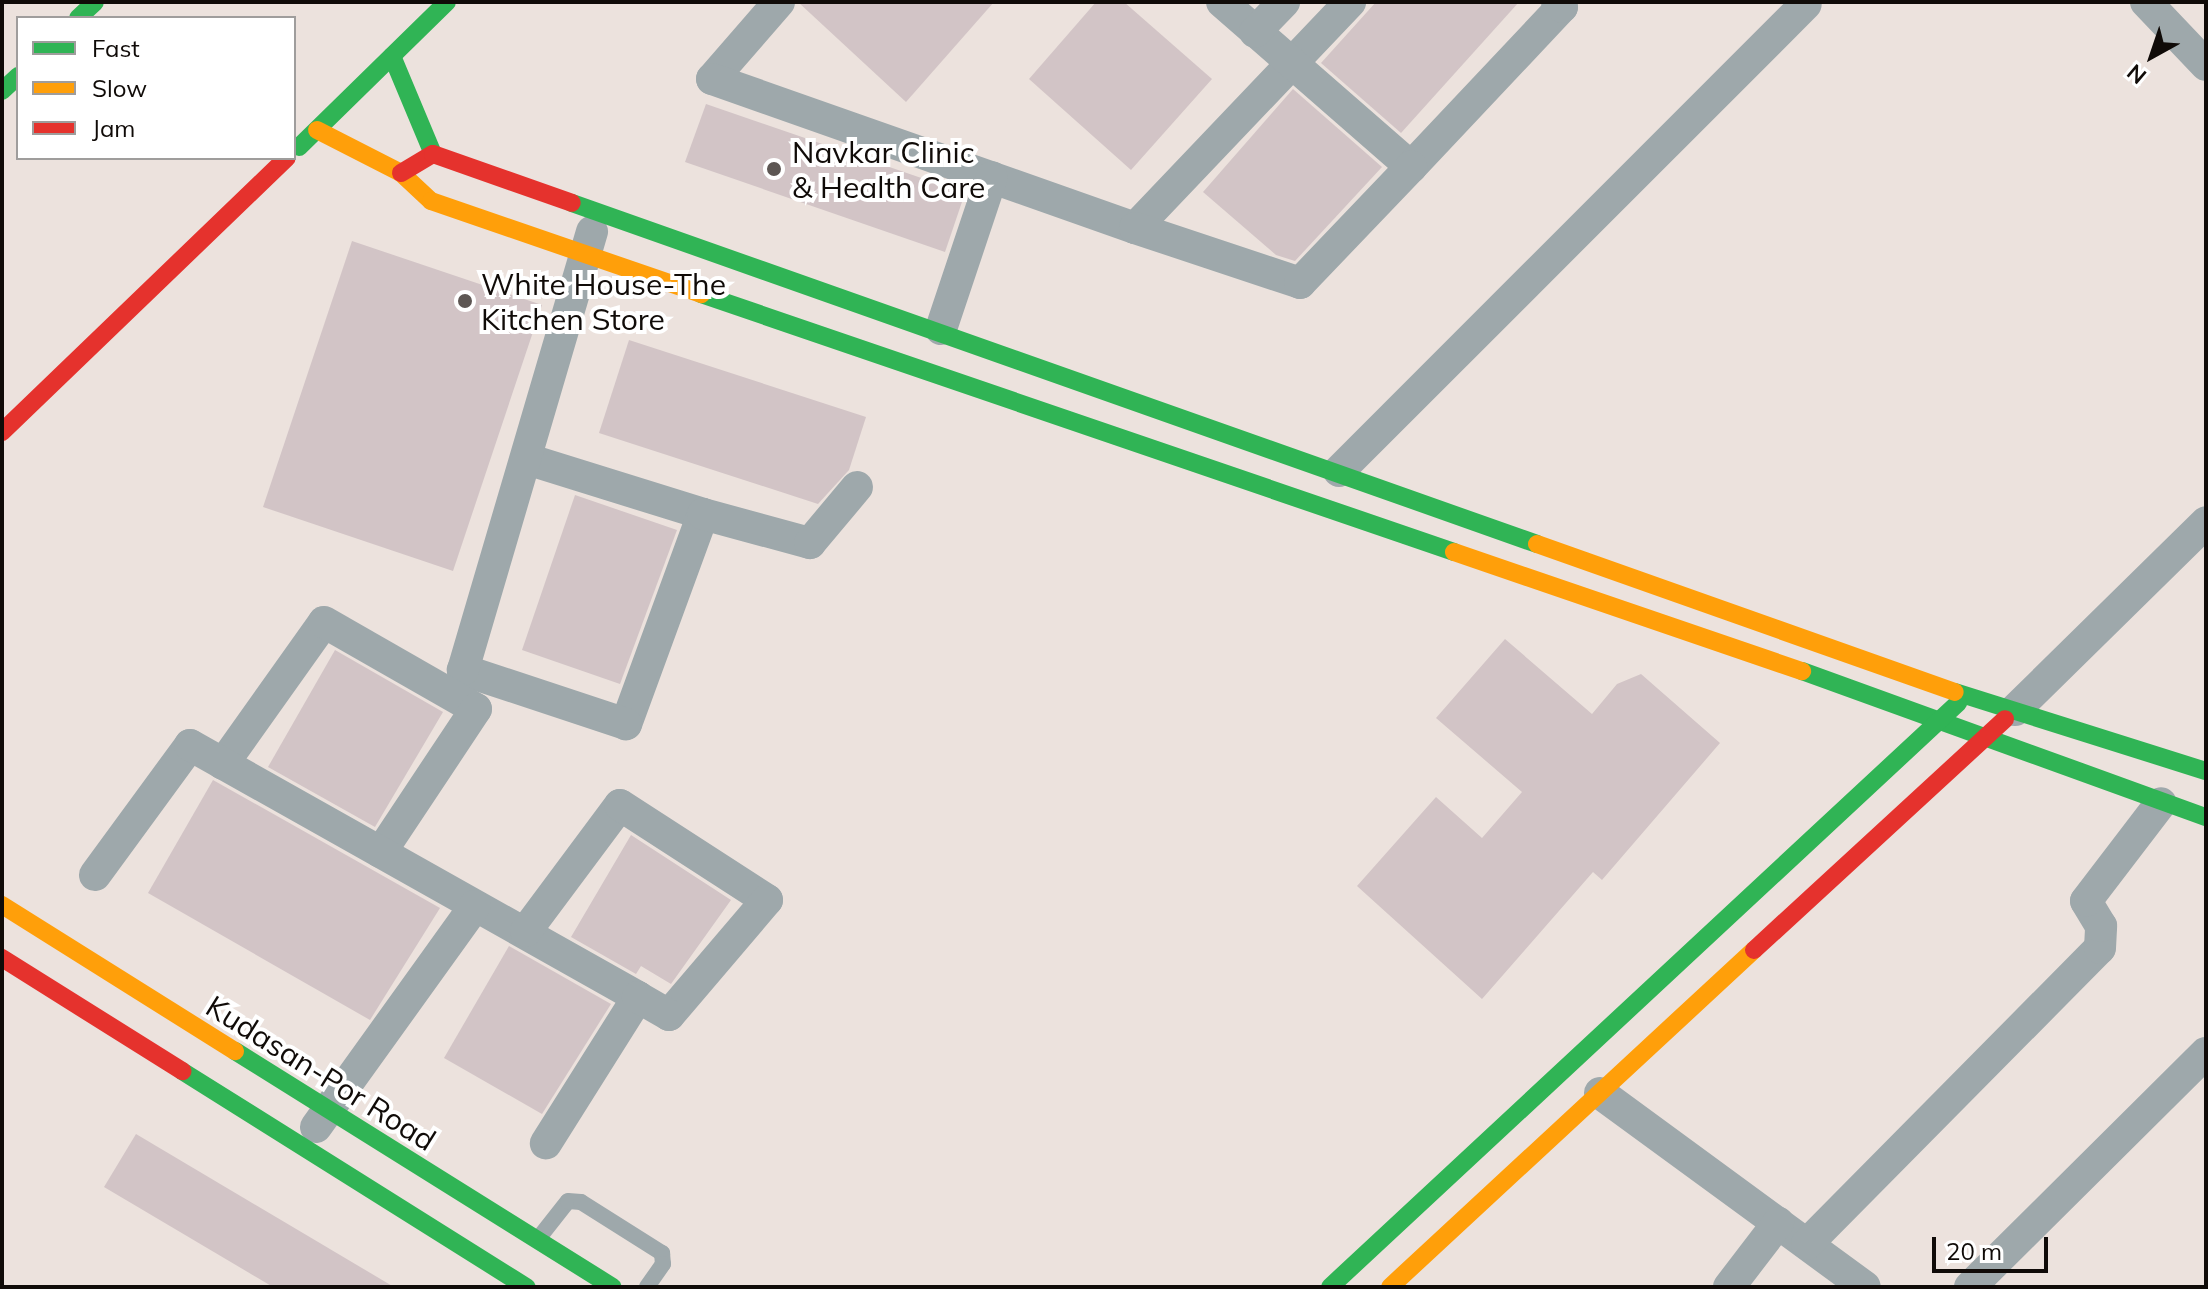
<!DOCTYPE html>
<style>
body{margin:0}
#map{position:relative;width:2208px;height:1289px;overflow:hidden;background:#ece2dd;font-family:Mulish,sans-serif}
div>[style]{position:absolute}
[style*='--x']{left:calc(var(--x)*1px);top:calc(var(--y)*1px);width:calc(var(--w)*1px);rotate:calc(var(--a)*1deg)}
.building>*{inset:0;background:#d2c4c6}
.lane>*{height:16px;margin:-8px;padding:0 8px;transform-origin:8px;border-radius:8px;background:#9ea8ab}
.street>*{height:32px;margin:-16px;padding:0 16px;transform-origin:16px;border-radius:16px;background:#9ea8ab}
.fast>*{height:18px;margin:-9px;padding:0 9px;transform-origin:9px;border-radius:9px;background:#30b455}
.slow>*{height:18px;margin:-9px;padding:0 9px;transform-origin:9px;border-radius:9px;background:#ff9f0a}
.jam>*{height:18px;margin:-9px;padding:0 9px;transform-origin:9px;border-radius:9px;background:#e5322d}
.dots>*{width:22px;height:22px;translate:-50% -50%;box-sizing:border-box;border:4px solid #fff;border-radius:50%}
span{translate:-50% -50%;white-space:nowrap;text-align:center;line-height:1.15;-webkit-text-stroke:8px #fff;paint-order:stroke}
.poi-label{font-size:30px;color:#100b08}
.left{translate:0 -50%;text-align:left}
.street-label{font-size:30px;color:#100b08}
.frame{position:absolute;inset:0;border:4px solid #100b08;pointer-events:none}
.legend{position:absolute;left:16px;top:16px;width:280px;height:144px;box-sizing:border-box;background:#fff;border:2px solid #9f9d9c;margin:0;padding:10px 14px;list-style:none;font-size:24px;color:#100b08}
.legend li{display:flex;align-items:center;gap:16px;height:40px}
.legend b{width:40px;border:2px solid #9f9d9c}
.north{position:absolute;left:2112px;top:16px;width:80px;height:80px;-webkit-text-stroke:6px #fff;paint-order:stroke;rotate:220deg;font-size:22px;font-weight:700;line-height:32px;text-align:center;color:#100b08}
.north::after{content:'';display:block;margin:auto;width:28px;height:36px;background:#100b08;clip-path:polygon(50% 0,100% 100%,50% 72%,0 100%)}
.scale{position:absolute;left:1932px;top:1237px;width:116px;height:36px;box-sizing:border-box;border:4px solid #100b08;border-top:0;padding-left:10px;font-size:24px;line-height:28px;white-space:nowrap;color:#100b08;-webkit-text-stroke:6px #fff;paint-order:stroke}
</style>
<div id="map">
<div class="building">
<i style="clip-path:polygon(798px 2px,994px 2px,906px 102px)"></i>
<i style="clip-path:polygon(1096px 2px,1124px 2px,1212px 79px,1131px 170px,1029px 79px)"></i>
<i style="clip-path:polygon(1376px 2px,1519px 2px,1401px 133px,1321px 63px)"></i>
<i style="clip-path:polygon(1293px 89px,1382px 167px,1295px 261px,1276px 255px,1203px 192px)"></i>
<i style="clip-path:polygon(706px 104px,965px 193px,945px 252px,685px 162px)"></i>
<i style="clip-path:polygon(352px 241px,542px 305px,453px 571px,263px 507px)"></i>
<i style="clip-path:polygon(629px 340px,866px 417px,849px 470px,818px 504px,599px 433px)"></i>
<i style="clip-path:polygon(575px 495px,677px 530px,620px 684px,522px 650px)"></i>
<i style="clip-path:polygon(1505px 639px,1592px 714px,1617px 684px,1641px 674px,1720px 743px,1602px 880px,1593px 872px,1482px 999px,1357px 886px,1436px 797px,1482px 838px,1522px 792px,1436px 718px)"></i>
<i style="clip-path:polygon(335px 650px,443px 712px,375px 827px,268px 767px)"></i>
<i style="clip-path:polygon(213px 780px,440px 908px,370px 1020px,148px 893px)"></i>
<i style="clip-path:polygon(631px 835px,731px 900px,671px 984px,641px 966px,636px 974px,571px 937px)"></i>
<i style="clip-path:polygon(509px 946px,611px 1004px,542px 1114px,444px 1058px)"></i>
<i style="clip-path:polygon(136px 1134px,394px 1287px,273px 1287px,104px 1187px)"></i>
</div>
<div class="lane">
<i style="--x:538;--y:1239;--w:48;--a:-51.7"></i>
<i style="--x:568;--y:1201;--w:13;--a:4"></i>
<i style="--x:581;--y:1202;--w:96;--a:32.2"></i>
<i style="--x:662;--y:1253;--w:11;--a:85"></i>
<i style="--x:663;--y:1264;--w:28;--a:125"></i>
</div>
<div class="street">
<i style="--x:779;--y:2;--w:102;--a:131"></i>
<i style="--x:712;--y:79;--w:448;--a:19.4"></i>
<i style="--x:1135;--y:228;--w:312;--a:-46.4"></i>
<i style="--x:1222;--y:2;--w:251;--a:41.1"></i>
<i style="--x:1411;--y:167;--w:220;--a:-46.7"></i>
<i style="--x:1562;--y:7;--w:7;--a:-135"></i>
<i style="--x:2146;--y:2;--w:87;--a:46.4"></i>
<i style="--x:1255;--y:32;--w:42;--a:-46"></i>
<i style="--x:1135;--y:228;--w:174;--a:18.4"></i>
<i style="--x:1300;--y:283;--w:161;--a:-46.3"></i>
<i style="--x:941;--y:329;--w:160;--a:-71.5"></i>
<i style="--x:530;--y:460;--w:181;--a:17.3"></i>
<i style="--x:703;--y:514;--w:224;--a:110.1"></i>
<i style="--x:626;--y:724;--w:172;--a:-161.7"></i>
<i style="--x:463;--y:670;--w:457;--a:-73.6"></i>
<i style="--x:1339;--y:471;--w:660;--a:-45"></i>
<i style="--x:703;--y:514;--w:111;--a:15.2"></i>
<i style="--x:810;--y:543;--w:73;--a:-50"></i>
<i style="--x:2015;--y:710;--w:268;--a:-44.5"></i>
<i style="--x:223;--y:764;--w:174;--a:-54.6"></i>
<i style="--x:324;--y:622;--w:175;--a:29.8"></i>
<i style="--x:476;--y:709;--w:172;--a:123.6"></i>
<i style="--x:95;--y:875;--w:161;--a:-53.8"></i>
<i style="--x:190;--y:745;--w:514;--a:29.36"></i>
<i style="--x:638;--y:997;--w:173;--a:122.2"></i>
<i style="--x:526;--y:931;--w:157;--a:-53.3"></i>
<i style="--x:620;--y:805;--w:175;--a:32.9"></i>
<i style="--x:767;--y:900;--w:151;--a:130.4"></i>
<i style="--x:669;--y:1015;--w:36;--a:-150"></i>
<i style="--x:1600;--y:1093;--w:328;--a:36.2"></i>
<i style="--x:316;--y:1127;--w:272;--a:-54.3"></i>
<i style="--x:1807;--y:1244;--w:416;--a:-45.3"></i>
<i style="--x:2100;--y:948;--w:22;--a:-87"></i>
<i style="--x:2101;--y:926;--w:29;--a:-121"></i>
<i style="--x:2086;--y:901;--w:123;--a:-52.6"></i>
<i style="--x:1729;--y:1287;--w:81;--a:-52.6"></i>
<i style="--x:1970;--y:1287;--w:332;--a:-44.8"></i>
</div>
<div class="fast">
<i style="--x:78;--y:18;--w:23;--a:-43"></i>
<i style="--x:392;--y:56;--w:106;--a:67.3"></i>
<i style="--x:2;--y:91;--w:22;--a:-43"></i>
<i style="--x:299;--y:147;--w:207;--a:-44.4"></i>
<i style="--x:572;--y:203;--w:1023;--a:19.46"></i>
<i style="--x:701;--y:294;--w:796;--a:18.91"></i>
<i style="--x:1802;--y:671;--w:430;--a:19.9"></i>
<i style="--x:1955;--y:692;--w:263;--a:17.5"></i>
<i style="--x:235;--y:1051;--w:445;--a:32"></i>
<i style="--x:182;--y:1071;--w:407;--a:32.1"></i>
<i style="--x:1330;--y:1287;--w:858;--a:-42.92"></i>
</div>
<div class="slow">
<i style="--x:317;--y:130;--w:94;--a:27.1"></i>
<i style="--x:401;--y:173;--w:41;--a:43"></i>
<i style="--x:431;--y:201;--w:286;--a:19"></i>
<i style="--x:1537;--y:544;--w:443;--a:19.5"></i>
<i style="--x:1454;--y:552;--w:368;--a:18.9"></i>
<i style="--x:2;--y:905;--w:275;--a:32.1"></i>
<i style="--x:1390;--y:1287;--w:496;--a:-42.8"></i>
</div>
<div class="jam">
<i style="--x:401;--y:173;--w:37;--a:-31"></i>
<i style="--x:433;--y:154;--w:147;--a:19.4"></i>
<i style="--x:2;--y:432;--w:395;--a:-43.9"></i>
<i style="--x:1754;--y:950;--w:341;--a:-42.6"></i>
<i style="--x:2;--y:958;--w:213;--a:32.1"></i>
</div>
<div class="dots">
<i style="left:774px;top:169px;background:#5d5653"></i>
<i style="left:465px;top:301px;background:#5d5653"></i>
</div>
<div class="poi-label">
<span class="left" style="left:792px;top:169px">Navkar Clinic<br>&amp; Health Care</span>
<span class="left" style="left:481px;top:301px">White House-The<br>Kitchen Store</span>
</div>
<div class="street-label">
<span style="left:321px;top:1073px;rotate:32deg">Kudasan-Por Road</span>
</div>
<div class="frame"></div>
<ul class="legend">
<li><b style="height:10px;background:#30b455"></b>Fast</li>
<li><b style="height:10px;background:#ff9f0a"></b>Slow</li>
<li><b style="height:10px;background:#e5322d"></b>Jam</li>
</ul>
<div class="north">N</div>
<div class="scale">20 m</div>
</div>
